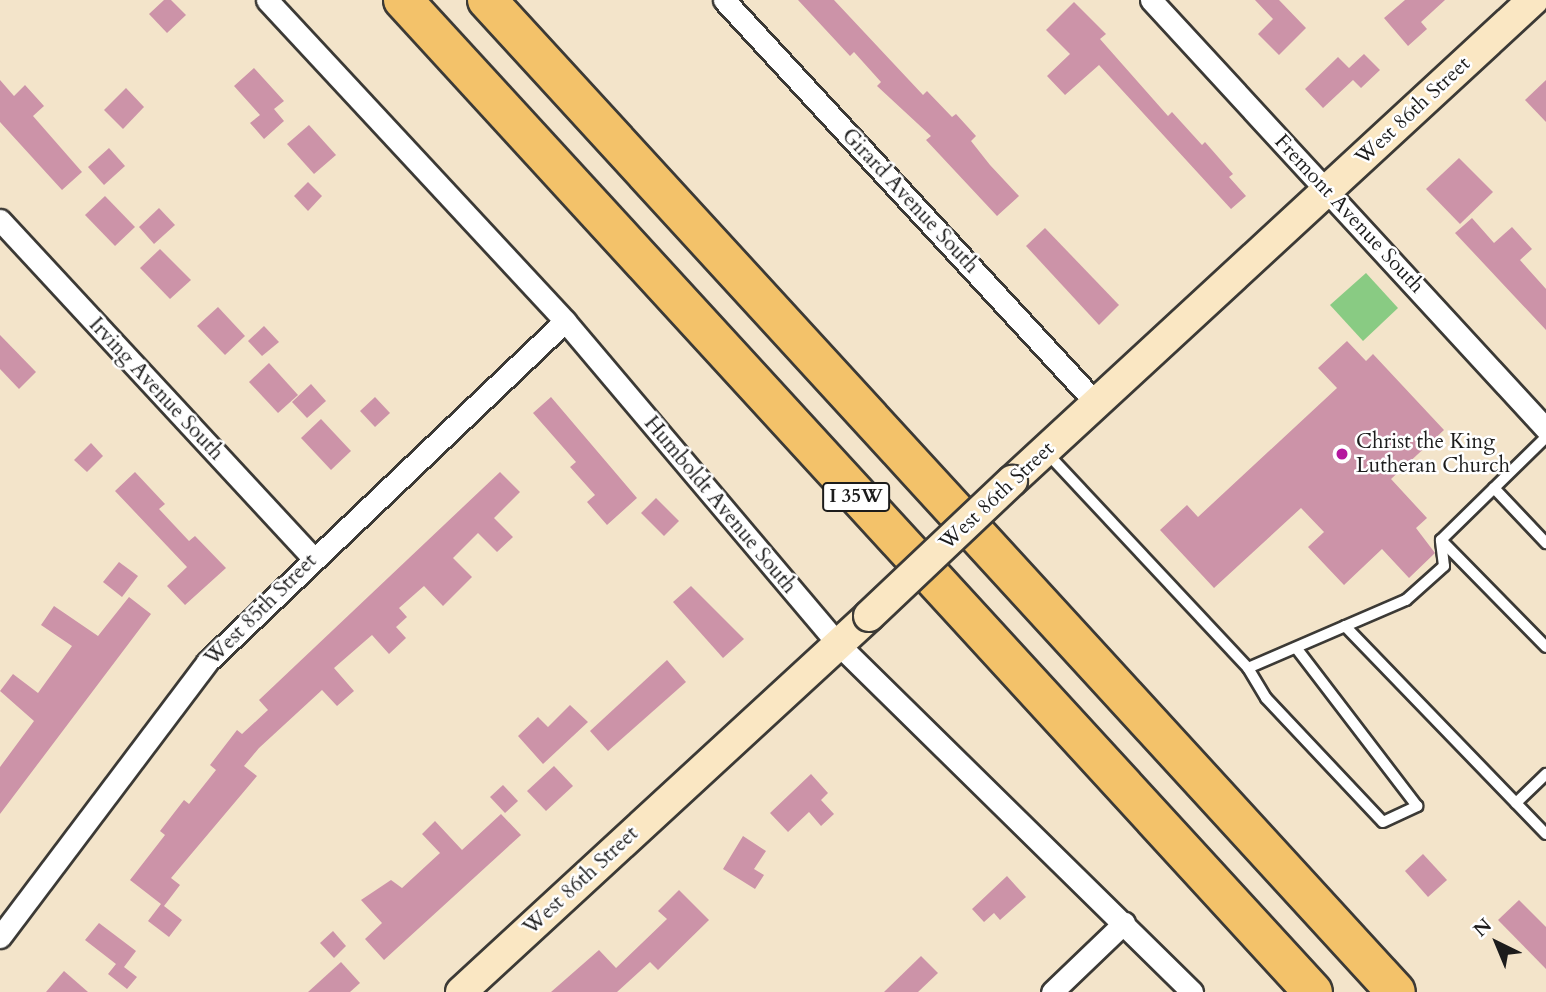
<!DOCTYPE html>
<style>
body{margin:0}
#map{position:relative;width:1546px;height:992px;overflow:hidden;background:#f3e4ca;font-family:Cardo,serif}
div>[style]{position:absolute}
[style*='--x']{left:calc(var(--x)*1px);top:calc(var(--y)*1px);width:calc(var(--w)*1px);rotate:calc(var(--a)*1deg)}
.green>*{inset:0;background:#89cb83}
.building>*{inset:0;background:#cc93a8}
.roads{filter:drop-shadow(2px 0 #3c3a36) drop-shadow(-2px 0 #3c3a36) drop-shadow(0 2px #3c3a36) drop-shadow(0 -2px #3c3a36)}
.lane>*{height:10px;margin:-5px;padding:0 5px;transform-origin:5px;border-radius:5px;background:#fff}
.street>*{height:21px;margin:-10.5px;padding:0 10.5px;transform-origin:10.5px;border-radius:10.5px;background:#fff}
.secondary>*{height:30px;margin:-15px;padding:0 15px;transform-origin:15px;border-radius:15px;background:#fae7c3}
.highway>*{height:38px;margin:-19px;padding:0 19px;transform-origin:19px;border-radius:19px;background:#f3c26a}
.bridges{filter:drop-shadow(2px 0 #3c3a36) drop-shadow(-2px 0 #3c3a36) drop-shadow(0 2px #3c3a36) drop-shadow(0 -2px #3c3a36)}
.secondary-bridge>*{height:30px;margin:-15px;padding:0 15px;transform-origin:15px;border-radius:15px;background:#fae7c3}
.dots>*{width:19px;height:19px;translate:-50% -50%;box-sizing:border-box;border:4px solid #fff;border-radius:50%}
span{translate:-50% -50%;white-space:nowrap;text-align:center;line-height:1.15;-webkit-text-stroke:5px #fff;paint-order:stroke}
.shield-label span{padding:2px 5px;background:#fff;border:2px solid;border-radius:5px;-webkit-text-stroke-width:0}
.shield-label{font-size:19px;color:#1c1c1c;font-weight:700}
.street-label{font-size:21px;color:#1c1c1c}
.poi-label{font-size:21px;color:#1c1c1c}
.left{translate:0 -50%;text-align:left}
.north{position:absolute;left:1462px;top:908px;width:70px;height:70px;-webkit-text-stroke:5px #fff;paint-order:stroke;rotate:317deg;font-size:19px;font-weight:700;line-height:28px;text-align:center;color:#1c1c1c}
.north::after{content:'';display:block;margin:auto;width:24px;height:32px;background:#1c1c1c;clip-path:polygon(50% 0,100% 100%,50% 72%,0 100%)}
</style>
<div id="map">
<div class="green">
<i style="clip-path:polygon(1366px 273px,1398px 308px,1363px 341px,1330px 305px)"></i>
</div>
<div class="building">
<i style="clip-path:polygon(164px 0,171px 0,186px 15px,167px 33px,149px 14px)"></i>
<i style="clip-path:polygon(798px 0,834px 0,923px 95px,927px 91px,952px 117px,956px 114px,976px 136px,971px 141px,990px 165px,1019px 196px,997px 216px,926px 140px,931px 136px,877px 86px,881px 82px,854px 52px,850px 56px)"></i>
<i style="clip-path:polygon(1255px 0,1279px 0,1306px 28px,1279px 55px,1258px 34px,1273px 19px)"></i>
<i style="clip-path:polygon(1405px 0,1445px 0,1421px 22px,1427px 29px,1408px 46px,1384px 18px)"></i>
<i style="clip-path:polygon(1074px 2px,1106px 34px,1100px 39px,1168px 116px,1172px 112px,1202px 145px,1205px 142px,1233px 174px,1229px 177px,1246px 196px,1231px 209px,1099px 65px,1065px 95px,1047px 76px,1070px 54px,1046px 30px)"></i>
<i style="clip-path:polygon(1364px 54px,1380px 70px,1361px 88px,1353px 80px,1323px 108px,1305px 89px,1338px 57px,1349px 68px)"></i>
<i style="clip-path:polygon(254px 68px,284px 101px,274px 109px,284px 121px,264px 139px,250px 123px,260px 115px,234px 86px)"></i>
<i style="clip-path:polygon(0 80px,14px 96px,25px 85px,44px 106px,33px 116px,82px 172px,62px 190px,0 122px)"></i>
<i style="clip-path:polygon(1546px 80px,1546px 122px,1525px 100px)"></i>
<i style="clip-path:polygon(126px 88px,144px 107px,123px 129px,104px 110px)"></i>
<i style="clip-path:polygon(309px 125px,336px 155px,314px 174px,287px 144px)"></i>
<i style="clip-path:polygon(109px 148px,125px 166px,104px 185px,88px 167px)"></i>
<i style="clip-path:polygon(1459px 158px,1493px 192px,1460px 224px,1426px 189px)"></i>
<i style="clip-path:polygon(308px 182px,322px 196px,308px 211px,294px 196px)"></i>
<i style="clip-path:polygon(105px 196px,135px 227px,115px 246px,85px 215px)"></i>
<i style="clip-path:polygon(159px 208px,175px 225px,154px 244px,139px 227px)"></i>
<i style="clip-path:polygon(1472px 218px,1494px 243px,1512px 227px,1532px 249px,1520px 260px,1546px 289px,1546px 330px,1455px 233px)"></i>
<i style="clip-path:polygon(1045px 228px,1119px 305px,1099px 325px,1026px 246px)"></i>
<i style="clip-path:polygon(160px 249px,191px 280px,170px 299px,140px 268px)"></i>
<i style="clip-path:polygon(218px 307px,245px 336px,225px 355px,197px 326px)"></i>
<i style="clip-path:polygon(264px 326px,279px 342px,262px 356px,248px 341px)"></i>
<i style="clip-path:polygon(0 335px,36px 372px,19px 389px,0 369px)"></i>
<i style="clip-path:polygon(1347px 341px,1366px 361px,1373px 354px,1444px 430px,1391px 479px,1427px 518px,1416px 528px,1435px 553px,1409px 578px,1382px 549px,1344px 585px,1308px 547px,1324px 532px,1301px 508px,1214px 588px,1160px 530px,1187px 505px,1198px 517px,1337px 388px,1318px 368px)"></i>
<i style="clip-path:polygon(269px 363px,298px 395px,278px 413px,249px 382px)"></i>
<i style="clip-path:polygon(311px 384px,326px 401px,307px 418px,292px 402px)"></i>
<i style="clip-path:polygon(375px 397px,390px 413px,375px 427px,360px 411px)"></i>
<i style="clip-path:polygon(551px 397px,637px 498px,607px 525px,587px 502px,595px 495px,570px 467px,576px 462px,533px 413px)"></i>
<i style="clip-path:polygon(321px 419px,351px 451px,331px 470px,301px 438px)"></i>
<i style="clip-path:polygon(91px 443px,103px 456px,87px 472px,74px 460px)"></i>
<i style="clip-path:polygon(135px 472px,165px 504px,159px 509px,189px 541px,195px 536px,226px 568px,185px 605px,167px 586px,187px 567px,115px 491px)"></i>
<i style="clip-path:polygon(500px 472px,520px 492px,494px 518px,513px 537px,497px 552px,478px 533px,453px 558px,472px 577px,443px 606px,424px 586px,399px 608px,407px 617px,396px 627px,406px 638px,389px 654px,372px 635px,334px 668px,354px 691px,337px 706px,322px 690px,259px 748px,244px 766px,257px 776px,171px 878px,180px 885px,164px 906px,182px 920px,169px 937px,148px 921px,161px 904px,130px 880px,165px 835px,160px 831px,184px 800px,189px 804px,216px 770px,210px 765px,237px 730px,242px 734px,268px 710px,259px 700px)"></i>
<i style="clip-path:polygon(656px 498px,679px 521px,664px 536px,641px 513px)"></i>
<i style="clip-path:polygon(119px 562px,138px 576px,122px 597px,103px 582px)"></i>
<i style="clip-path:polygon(691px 586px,744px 639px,723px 658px,673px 602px)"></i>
<i style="clip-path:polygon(129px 597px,151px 614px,0 814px,0 767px,34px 721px,0 691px,13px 674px,38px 693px,72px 646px,41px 625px,54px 606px,98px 636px)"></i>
<i style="clip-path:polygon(667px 660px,686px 682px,608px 751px,590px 731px)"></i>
<i style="clip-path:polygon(570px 705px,588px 722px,543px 764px,518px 736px,538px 717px,548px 727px)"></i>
<i style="clip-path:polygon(554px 766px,573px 786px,546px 811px,527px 791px)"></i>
<i style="clip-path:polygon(811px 774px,828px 793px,821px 800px,834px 814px,821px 826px,809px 812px,788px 832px,770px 813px)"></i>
<i style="clip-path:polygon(503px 785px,518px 801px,505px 813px,490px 797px)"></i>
<i style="clip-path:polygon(501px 814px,521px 835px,384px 960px,365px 939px,382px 923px,361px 900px,391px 880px,402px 888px,440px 853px,422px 834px,435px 821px,462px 850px)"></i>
<i style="clip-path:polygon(743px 836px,766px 851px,754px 869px,764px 875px,755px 889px,723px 869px)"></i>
<i style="clip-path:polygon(1423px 854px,1447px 880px,1428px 897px,1405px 871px)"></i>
<i style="clip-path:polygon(1007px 876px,1026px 897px,1000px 920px,994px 913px,984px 922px,972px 909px)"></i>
<i style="clip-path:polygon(679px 890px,709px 920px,658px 970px,650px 962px,617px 992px,551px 992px,599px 950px,616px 968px,667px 919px,658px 911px)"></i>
<i style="clip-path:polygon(1519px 900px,1546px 927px,1546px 969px,1498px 920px)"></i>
<i style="clip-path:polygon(99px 923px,136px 951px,124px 967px,137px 977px,127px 989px,108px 974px,116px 964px,85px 940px)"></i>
<i style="clip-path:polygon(333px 931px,346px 946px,334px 958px,320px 943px)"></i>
<i style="clip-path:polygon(921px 956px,938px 973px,918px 992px,884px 992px)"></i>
<i style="clip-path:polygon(341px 962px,360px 983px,350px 992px,308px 992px)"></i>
<i style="clip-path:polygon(64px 971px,88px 992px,46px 992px)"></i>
</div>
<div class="roads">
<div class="lane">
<i style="--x:1047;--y:453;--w:294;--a:46.9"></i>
<i style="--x:1248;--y:668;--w:172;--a:-23.3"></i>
<i style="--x:1406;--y:600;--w:51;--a:-41.8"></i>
<i style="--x:1444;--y:566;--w:26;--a:-97"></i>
<i style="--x:1441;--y:540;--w:147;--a:-44.4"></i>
<i style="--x:1494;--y:488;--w:76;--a:46.6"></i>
<i style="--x:1441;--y:540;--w:150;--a:45.5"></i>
<i style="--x:1345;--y:626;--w:289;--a:46"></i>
<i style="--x:1248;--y:668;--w:35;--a:59"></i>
<i style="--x:1266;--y:698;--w:170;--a:46.7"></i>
<i style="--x:1383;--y:822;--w:38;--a:-25"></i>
<i style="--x:1417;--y:806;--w:199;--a:-127.4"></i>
<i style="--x:1516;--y:803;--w:42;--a:-44"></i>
</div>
<div class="street">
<i style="--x:267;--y:0;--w:438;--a:47.1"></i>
<i style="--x:565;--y:321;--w:422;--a:49.8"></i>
<i style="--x:837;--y:643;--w:498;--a:44.5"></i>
<i style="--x:724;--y:0;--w:548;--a:47.29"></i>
<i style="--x:1151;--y:0;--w:583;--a:47.36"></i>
<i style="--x:0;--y:220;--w:461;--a:47.2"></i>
<i style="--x:0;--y:937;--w:344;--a:-53"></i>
<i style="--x:207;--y:662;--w:494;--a:-43.6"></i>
<i style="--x:1052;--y:992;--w:100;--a:-43.8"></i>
</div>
<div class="secondary">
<i style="--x:1012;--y:481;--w:709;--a:-42.71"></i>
<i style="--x:461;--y:992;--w:555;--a:-42.66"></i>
</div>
<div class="highway">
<i style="--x:403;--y:0;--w:1346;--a:47.47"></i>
<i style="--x:487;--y:0;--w:1345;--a:47.5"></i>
</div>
</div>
<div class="bridges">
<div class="secondary-bridge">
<i style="--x:869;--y:616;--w:197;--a:-43.4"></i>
</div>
</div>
<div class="dots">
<i style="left:1342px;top:454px;background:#b5179e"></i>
</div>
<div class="shield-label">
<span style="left:856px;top:497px">I 35W</span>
</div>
<div class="street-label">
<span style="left:1413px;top:111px;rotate:-43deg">West 86th Street</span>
<span style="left:910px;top:201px;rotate:47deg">Girard Avenue South</span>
<span style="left:1349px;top:214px;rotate:47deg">Fremont Avenue South</span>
<span style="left:156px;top:389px;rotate:47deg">Irving Avenue South</span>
<span style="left:997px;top:496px;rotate:-43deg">West 86th Street</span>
<span style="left:720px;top:505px;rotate:50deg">Humboldt Avenue South</span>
<span style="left:261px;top:610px;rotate:-45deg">West 85th Street</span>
<span style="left:581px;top:881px;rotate:-43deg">West 86th Street</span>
</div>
<div class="poi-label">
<span class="left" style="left:1356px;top:454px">Christ the King<br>Lutheran Church</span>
</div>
<div class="north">N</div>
</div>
